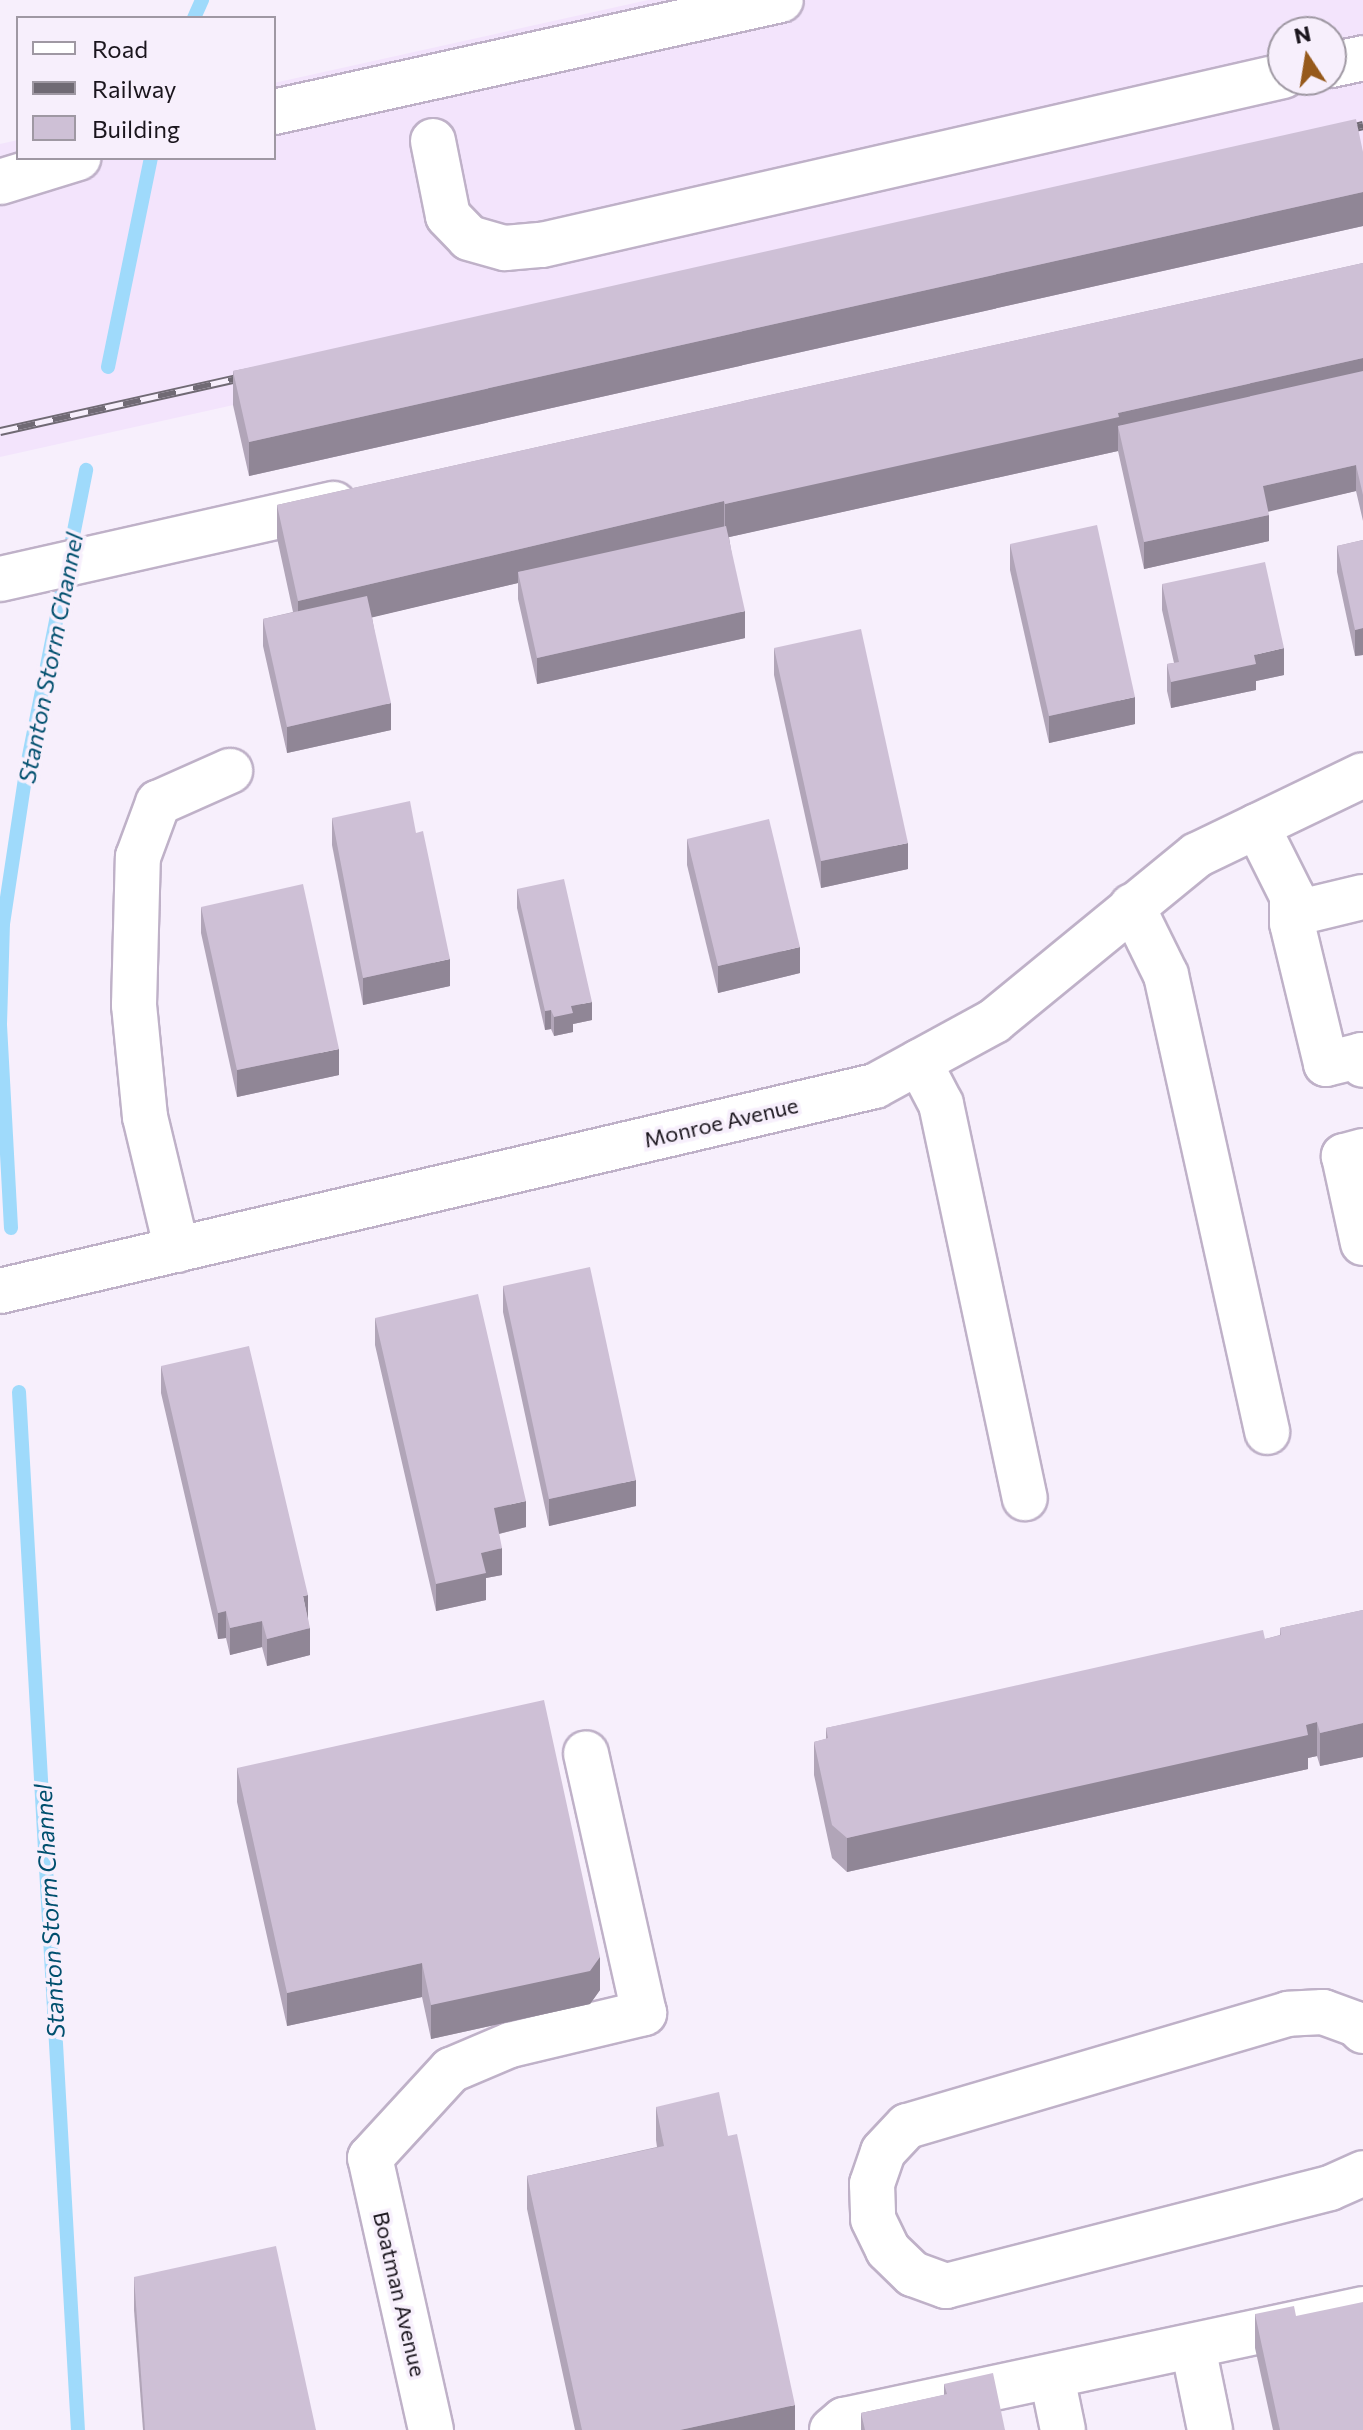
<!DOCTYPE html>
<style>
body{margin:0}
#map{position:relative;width:1363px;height:2430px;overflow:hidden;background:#f7effc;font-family:Commissioner,sans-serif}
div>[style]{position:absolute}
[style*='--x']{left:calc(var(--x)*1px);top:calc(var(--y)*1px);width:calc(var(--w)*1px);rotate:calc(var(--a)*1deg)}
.built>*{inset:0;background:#f3e4fc}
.stream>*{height:14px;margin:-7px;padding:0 7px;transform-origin:7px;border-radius:7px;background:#9fdafb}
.roads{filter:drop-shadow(2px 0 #bfb1c8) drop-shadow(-2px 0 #bfb1c8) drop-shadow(0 2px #bfb1c8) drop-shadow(0 -2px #bfb1c8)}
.minor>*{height:44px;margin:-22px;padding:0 22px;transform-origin:22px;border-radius:22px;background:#fff}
.rail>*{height:9px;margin-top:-4.5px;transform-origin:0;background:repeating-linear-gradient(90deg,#f7effc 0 18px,#706a74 0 36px);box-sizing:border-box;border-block:2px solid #706a74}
.wall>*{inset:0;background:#b1a5b8}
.shaded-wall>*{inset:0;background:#908696}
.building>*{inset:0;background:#cec0d6}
span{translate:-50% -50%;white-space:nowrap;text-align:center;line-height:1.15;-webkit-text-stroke:7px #f7effc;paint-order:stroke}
.street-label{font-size:22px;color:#1a151d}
.water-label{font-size:24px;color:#004f6e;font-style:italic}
.legend{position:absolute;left:16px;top:16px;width:260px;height:144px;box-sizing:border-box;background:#f7effc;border:2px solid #9f98a3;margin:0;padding:10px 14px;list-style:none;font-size:24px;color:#1a151d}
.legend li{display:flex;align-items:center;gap:16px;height:40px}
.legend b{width:40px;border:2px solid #9f98a3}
.north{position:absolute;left:1267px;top:16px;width:80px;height:80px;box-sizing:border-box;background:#f7effc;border:2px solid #9f98a3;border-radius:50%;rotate:348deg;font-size:22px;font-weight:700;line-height:32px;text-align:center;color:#1a151d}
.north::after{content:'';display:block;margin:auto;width:28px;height:36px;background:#96591b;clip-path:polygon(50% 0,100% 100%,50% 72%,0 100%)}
</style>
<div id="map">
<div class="built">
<i style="clip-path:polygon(evenodd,648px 0,1363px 0,1363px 153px,0 457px,0 144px,18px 140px,18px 158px,274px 158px,274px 83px,648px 0,1283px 32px,1331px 32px,1331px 80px,1283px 80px,1283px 32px)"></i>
</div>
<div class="stream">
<i style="--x:194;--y:18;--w:20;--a:-66"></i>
<i style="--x:108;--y:367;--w:213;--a:-78.4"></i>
<i style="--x:11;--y:1228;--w:204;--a:-93.1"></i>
<i style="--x:0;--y:1024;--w:100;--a:-88.3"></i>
<i style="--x:3;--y:924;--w:160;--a:-81.4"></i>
<i style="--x:27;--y:766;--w:302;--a:-78.7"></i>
<i style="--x:19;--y:1392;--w:1040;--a:86.75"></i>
</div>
<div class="roads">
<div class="minor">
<i style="--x:1331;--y:65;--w:33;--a:-12"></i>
<i style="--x:274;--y:112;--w:519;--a:-12.46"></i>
<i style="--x:433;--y:141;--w:76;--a:78.7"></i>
<i style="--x:448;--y:216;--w:30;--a:46"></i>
<i style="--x:469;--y:238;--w:37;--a:16"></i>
<i style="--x:505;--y:248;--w:37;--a:-5"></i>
<i style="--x:542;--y:245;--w:760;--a:-12.85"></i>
<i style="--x:0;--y:182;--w:82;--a:-17.1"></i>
<i style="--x:0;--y:579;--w:342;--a:-12.7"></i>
<i style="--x:1257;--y:826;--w:78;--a:63.4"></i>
<i style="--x:1292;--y:896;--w:27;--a:90"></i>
<i style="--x:1292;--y:923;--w:145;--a:76.4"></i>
<i style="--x:1326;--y:1064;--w:36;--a:-14"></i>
<i style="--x:1361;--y:1055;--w:10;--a:79"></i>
<i style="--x:1132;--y:906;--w:77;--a:63.8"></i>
<i style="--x:1166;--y:975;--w:468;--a:77.5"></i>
<i style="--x:1292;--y:914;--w:73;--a:-13.5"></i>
<i style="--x:919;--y:1062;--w:47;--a:62.4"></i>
<i style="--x:941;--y:1104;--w:403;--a:78"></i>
<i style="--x:1363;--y:1151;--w:20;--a:165"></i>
<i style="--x:1344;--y:1156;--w:89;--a:77.7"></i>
<i style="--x:177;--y:1250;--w:137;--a:-103.5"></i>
<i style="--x:145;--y:1117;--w:113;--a:-95.6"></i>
<i style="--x:134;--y:1005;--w:148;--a:-88.5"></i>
<i style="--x:138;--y:857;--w:58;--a:-69.7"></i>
<i style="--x:158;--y:803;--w:79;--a:-24"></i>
<i style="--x:0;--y:1291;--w:899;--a:-13.19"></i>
<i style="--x:875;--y:1086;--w:136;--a:-28.6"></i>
<i style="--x:994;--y:1021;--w:262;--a:-39.3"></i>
<i style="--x:1197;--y:855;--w:184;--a:-25.7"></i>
<i style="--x:1363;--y:2031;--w:10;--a:-135"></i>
<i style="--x:1356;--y:2024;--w:35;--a:-160"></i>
<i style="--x:1323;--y:2012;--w:35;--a:177"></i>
<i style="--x:1288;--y:2014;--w:397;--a:163.6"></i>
<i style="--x:907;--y:2126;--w:35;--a:133"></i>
<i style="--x:883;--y:2152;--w:34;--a:109"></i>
<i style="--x:872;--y:2184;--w:35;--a:88"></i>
<i style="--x:873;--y:2219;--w:34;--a:64"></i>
<i style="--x:888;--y:2250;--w:35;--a:44"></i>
<i style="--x:913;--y:2274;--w:35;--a:20"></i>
<i style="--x:946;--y:2286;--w:396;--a:-14.3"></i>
<i style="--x:1330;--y:2188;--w:36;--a:-24"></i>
<i style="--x:1193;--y:2347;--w:85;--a:78.4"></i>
<i style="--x:1052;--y:2377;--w:54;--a:78.3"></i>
<i style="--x:431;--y:2430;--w:279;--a:-102.6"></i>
<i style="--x:370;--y:2158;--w:120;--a:-47.4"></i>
<i style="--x:451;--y:2070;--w:64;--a:-23"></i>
<i style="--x:510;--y:2045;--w:138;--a:-13.4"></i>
<i style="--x:644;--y:2013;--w:266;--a:-102.6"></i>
<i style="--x:832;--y:2430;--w:16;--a:-40"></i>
<i style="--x:844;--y:2420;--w:531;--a:-12.07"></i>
</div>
</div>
<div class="rail">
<i style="--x:1335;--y:132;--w:29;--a:-14"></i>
<i style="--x:0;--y:431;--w:260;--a:-12.6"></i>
</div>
<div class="wall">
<i style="clip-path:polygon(1363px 152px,1363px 226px,249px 476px,233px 405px,233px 371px)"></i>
<i style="clip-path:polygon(1363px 263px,1363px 521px,1356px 491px,1268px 511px,1269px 541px,1144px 569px,1118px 451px,729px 537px,745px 638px,537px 684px,518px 599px,518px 583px,372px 617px,391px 730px,287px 753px,263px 646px,263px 619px,293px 612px,277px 538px,277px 505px)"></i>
<i style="clip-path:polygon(1363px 540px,1363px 655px,1355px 656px,1337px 572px,1337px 546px)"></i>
<i style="clip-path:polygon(1010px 544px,1135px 724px,1049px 743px,1010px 570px)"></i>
<i style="clip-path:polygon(1162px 584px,1284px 675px,1256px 681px,1256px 690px,1171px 708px,1167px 691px,1167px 664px,1174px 663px,1162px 610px)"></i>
<i style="clip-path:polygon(774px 648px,908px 869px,821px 888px,774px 675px)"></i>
<i style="clip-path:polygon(332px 818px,450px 986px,363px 1005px,332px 845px)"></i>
<i style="clip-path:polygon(687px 839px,800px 973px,718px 993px,687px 865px)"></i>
<i style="clip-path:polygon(517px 889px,592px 1020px,573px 1024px,573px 1032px,554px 1036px,551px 1029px,545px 1030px,517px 908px)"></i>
<i style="clip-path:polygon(201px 907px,339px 1075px,237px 1097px,201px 933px)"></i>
<i style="clip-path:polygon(503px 1286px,636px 1506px,549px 1526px,503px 1312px)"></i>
<i style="clip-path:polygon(375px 1318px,526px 1527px,499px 1534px,502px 1575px,486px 1578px,486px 1600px,436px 1611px,375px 1345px)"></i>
<i style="clip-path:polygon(161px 1366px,308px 1618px,310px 1655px,267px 1666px,262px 1647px,230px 1655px,226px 1638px,218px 1639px,161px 1393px)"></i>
<i style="clip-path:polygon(1363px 1610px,1363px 1757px,1320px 1766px,1317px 1756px,1308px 1758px,1308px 1769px,847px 1872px,832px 1858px,814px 1775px,814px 1742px,826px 1739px,826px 1728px,1265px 1639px,1280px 1635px,1280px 1628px)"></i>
<i style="clip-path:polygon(237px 1768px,600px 1990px,590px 2004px,431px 2039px,422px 1997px,287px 2026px,237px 1802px)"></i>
<i style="clip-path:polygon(656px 2107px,728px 2136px,795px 2430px,575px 2430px,527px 2209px,527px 2176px,657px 2147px,656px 2140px)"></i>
<i style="clip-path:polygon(134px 2277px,316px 2430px,143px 2430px,134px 2310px)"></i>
<i style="clip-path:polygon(1255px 2314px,1296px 2316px,1363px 2430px,1273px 2430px,1255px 2348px)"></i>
<i style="clip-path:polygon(944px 2384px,1005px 2430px,861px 2430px,861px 2413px,944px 2395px)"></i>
</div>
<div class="shaded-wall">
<i style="clip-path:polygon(1363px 192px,1363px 226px,249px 476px,249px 442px)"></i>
<i style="clip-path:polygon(1363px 358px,1363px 392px,1118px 426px,1118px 451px,725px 538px,725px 504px,1118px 413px)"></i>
<i style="clip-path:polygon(1356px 465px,1356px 491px,1263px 513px,1263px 486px)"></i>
<i style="clip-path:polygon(724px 501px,724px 535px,518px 572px,518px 583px,298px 635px,298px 601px)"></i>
<i style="clip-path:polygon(1269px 515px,1269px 541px,1144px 569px,1144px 542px)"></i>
<i style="clip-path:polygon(745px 611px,745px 638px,537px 684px,537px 658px)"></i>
<i style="clip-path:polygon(1363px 628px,1363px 655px,1355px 656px,1355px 630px)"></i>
<i style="clip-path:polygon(1284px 648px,1284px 675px,1256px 681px,1256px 690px,1171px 708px,1171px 682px,1254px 655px)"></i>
<i style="clip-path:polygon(1135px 697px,1135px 724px,1049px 743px,1049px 716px)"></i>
<i style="clip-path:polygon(391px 703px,391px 730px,287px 753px,287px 727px)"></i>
<i style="clip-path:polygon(908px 843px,908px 869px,821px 888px,821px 861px)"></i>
<i style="clip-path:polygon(800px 947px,800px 973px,718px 993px,718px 966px)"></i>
<i style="clip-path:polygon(450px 959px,450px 986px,363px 1005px,363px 978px)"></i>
<i style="clip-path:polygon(592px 1002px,592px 1020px,573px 1024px,573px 1032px,554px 1036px,554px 1017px,571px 1006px)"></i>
<i style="clip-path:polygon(551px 1010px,551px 1029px,545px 1030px,545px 1011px)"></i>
<i style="clip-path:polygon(339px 1049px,339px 1075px,237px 1097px,237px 1070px)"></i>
<i style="clip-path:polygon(636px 1480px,636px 1506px,549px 1526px,549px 1499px)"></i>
<i style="clip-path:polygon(526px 1501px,526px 1527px,494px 1535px,494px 1508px)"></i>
<i style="clip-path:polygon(502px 1548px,502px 1575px,486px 1578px,486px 1600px,436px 1611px,436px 1584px,481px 1553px)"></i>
<i style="clip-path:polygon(308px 1595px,308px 1622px,303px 1596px)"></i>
<i style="clip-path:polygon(226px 1611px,226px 1638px,218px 1639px,218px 1613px)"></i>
<i style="clip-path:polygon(262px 1621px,262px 1647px,230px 1655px,230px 1628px)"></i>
<i style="clip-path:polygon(310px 1628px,310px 1655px,267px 1666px,267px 1639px)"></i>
<i style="clip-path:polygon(1317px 1722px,1317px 1756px,1308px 1758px,1308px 1769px,847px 1872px,847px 1838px)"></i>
<i style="clip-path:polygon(1363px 1723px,1363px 1757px,1320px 1766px,1320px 1733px)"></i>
<i style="clip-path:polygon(600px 1957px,600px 1990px,590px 2004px,431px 2039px,431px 2005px)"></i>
<i style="clip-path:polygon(422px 1963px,422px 1997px,287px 2026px,287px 1993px)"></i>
<i style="clip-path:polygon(795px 2405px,795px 2430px,680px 2430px)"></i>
</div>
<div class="building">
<i style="clip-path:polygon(1356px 119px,1363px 152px,1363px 192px,249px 442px,233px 371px)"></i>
<i style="clip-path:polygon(1363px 263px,1363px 358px,1118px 413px,1119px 417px,725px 504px,724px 501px,298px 601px,277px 505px)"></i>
<i style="clip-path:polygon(1363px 371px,1363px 495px,1356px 465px,1263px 486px,1269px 515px,1144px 542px,1118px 426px)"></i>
<i style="clip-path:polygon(1097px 525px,1135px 697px,1049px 716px,1010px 544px)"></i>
<i style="clip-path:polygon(726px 526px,745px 611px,537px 658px,518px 572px)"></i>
<i style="clip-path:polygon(1363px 540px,1363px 628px,1355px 630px,1337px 546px)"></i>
<i style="clip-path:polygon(1265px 562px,1284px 648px,1254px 655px,1256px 664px,1171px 682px,1167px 664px,1179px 662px,1162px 584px)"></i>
<i style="clip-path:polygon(367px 596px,391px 703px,287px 727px,263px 619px)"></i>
<i style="clip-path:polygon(861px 629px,908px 843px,821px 861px,774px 648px)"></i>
<i style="clip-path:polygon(410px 801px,416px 833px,423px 831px,450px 959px,363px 978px,332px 818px)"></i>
<i style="clip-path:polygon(769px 819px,800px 947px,718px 966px,687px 839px)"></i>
<i style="clip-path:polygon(564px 879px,592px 1002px,571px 1006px,573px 1013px,554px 1017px,551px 1010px,545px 1011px,517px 889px)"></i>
<i style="clip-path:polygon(303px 884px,339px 1049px,237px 1070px,201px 907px)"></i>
<i style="clip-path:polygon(590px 1267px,636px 1480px,549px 1499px,503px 1286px)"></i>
<i style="clip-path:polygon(478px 1294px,526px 1501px,494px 1508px,502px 1548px,481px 1553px,486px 1573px,436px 1584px,375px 1318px)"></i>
<i style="clip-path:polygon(249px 1346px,308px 1595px,303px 1596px,310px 1628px,267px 1639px,262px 1621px,230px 1628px,226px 1611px,218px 1613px,161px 1366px)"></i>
<i style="clip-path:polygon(1363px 1610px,1363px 1723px,1320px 1733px,1317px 1722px,1306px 1725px,1308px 1735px,847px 1838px,832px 1825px,814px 1742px,828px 1738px,826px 1728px,1263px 1630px,1265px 1639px,1281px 1635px,1280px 1628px)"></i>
<i style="clip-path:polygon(544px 1700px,600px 1957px,590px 1971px,431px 2005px,422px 1963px,287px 1993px,237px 1768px)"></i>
<i style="clip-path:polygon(719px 2092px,728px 2136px,737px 2134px,795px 2405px,680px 2430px,582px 2430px,527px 2176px,664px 2146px,656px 2107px)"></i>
<i style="clip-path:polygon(276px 2246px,316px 2430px,145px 2430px,134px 2277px)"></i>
<i style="clip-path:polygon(1363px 2302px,1363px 2430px,1280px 2430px,1255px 2314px,1294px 2306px,1296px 2316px)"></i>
<i style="clip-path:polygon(993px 2373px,1005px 2430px,865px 2430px,861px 2413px,947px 2394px,944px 2384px)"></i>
</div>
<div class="street-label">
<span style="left:721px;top:1122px;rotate:-13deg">Monroe Avenue</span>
<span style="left:400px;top:2294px;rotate:77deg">Boatman Avenue</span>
</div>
<div class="water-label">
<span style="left:50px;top:658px;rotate:-79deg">Stanton Storm Channel</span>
<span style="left:49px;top:1911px;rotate:-93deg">Stanton Storm Channel</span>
</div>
<ul class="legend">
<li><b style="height:10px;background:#fff"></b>Road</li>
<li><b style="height:10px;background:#706a74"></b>Railway</li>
<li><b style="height:22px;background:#cec0d6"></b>Building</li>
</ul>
<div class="north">N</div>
</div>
